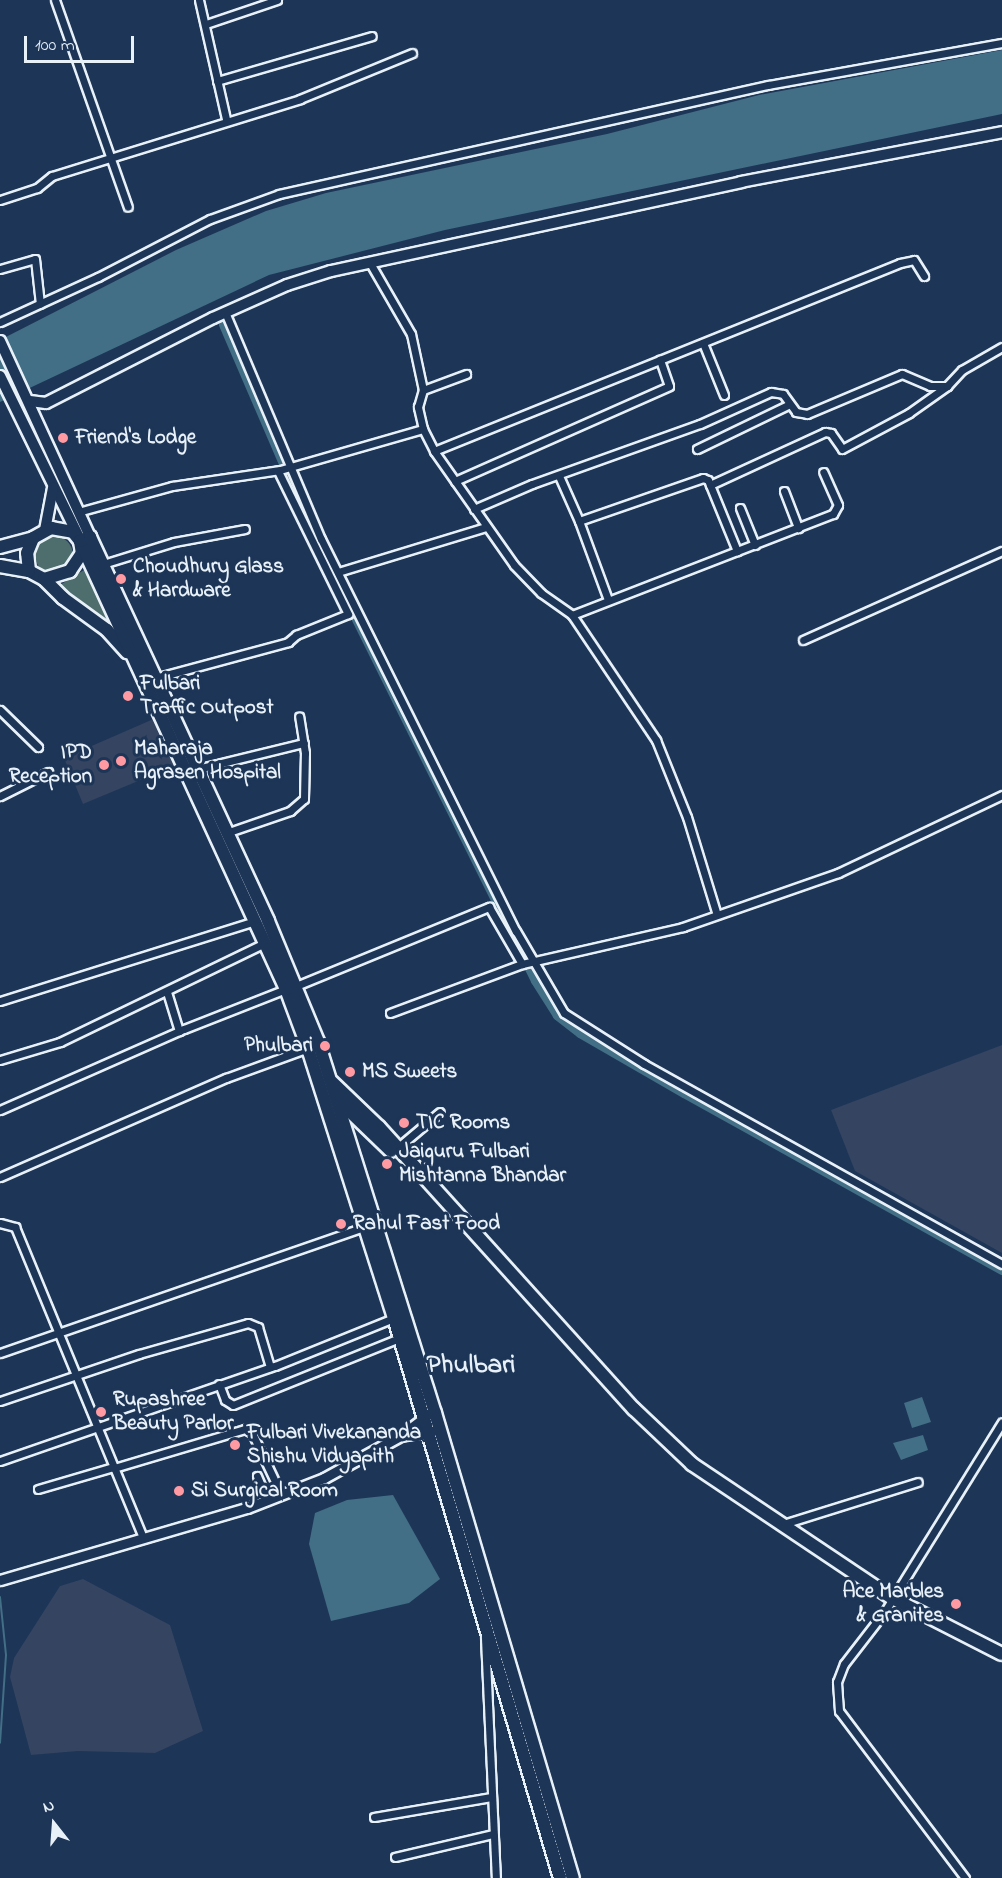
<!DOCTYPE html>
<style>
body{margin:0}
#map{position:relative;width:1002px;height:1878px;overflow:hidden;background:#1d3557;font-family:"Indie Flower",sans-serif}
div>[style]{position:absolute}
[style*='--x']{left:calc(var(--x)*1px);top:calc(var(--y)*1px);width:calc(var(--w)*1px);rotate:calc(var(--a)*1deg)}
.built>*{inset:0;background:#344461}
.green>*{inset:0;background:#4e6e6e}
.round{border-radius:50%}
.water>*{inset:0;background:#426e86}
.stream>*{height:2px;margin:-1px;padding:0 1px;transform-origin:1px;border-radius:1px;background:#426e86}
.canal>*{height:8px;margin:-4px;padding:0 4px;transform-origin:4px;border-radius:4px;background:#426e86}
.roads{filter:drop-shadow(2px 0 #e8f1f8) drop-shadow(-2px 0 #e8f1f8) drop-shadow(0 2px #e8f1f8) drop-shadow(0 -2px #e8f1f8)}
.street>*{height:7px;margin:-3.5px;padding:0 3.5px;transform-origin:3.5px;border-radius:3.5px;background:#1d3557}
.secondary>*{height:9px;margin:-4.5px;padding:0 4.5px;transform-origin:4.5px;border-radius:4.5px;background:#1d3557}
.primary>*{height:10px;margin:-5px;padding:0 5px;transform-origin:5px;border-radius:5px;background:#1d3557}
.highway>*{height:12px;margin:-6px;padding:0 6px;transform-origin:6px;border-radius:6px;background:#1d3557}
.dots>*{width:16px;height:16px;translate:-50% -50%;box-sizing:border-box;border:3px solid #1d3557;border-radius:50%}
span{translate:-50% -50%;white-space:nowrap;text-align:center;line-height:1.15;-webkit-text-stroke:6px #1d3557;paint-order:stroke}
.poi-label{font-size:21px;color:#e8f1f8;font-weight:700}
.left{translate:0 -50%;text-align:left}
.right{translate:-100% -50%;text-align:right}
.district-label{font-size:27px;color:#e8f1f8;font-weight:700}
.north{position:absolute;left:24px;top:1794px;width:60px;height:60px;-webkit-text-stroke:4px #1d3557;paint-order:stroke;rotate:343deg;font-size:16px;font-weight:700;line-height:24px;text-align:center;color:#e8f1f8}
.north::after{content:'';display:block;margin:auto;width:21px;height:27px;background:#e8f1f8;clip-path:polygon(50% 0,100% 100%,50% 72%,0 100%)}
.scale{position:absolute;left:24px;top:36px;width:110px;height:27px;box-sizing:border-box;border:3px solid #e8f1f8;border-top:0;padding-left:8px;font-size:18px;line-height:21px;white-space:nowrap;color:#e8f1f8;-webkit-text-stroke:4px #1d3557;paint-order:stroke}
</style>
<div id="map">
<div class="built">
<i style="clip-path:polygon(158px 717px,179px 764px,83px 804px,64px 758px)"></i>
<i style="clip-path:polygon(1002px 1045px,1002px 1253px,855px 1171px,831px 1110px)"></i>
<i style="clip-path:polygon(83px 1579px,170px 1625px,203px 1731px,155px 1753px,78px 1751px,31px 1755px,10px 1677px,14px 1658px,60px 1586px)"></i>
</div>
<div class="green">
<i class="round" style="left:35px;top:536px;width:38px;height:38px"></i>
<i style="clip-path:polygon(84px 570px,87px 572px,113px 625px,60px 585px)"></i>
</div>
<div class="water">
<i style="clip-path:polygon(1002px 50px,1002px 114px,445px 230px,269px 275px,0 402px,0 340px,176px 250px,266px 211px,326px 193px,607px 134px,759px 95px)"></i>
<i style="clip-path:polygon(922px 1397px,931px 1422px,912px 1428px,904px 1403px)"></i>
<i style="clip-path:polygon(923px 1435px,928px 1450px,901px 1460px,893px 1443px)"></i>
<i style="clip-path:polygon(393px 1495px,440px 1579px,409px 1603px,331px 1621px,309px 1544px,315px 1513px,347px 1500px)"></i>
</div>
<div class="stream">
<i style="--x:0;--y:1597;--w:58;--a:84.1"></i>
<i style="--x:6;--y:1655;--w:88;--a:93.9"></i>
</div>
<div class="canal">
<i style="--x:223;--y:325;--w:220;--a:66.7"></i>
<i style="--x:310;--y:527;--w:507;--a:63.64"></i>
<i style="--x:535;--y:981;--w:41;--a:57.8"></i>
<i style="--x:557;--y:1016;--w:29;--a:38"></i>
<i style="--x:580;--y:1034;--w:120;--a:30"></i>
<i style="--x:684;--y:1094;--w:364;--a:29.1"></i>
</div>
<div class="roads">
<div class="street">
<i style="--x:55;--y:0;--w:219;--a:70.6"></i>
<i style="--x:199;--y:0;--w:122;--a:77.2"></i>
<i style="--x:206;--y:24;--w:75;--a:-18.7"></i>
<i style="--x:217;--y:81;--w:161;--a:-16.2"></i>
<i style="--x:0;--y:200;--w:39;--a:-18"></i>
<i style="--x:37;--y:188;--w:19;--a:-39"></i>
<i style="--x:52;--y:176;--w:260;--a:-17.2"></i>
<i style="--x:300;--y:99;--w:121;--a:-22.3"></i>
<i style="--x:370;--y:263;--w:82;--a:60"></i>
<i style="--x:411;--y:334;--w:57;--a:77.9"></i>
<i style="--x:0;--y:269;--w:36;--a:-16"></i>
<i style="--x:35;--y:259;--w:45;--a:83.7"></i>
<i style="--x:225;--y:312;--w:246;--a:67.1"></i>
<i style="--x:321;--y:539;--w:438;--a:63.6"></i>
<i style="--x:516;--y:931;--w:95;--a:59.7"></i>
<i style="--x:564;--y:1013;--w:95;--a:32.5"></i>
<i style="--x:644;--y:1064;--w:410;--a:29.2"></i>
<i style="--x:0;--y:322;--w:108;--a:-24.7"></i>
<i style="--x:98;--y:277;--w:126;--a:-27.4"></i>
<i style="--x:210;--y:219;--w:73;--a:-19.9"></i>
<i style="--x:279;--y:194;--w:501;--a:-12.57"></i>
<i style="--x:768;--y:85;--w:238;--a:-10.2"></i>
<i style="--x:703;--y:343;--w:56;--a:68"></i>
<i style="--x:423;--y:429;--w:23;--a:-103"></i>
<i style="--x:418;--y:407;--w:18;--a:-74"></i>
<i style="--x:423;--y:390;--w:46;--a:-20.4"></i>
<i style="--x:697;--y:449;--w:103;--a:-25.8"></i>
<i style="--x:434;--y:451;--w:502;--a:-21.97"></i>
<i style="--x:900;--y:263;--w:14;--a:-12"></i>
<i style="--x:914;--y:260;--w:19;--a:58"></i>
<i style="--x:559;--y:476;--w:49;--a:66"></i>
<i style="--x:579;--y:521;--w:131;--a:-19.1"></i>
<i style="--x:703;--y:478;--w:5;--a:22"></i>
<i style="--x:708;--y:480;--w:77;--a:67.8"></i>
<i style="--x:455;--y:481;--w:234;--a:-23.9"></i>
<i style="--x:669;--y:386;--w:28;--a:-109"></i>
<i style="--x:710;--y:485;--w:127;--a:-24.7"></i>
<i style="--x:825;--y:432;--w:6;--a:9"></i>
<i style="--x:831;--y:433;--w:19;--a:55"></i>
<i style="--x:842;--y:449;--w:76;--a:-28.2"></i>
<i style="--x:909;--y:413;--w:47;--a:-35.4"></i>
<i style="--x:784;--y:491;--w:40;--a:69"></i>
<i style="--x:740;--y:508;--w:40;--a:68"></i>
<i style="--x:474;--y:509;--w:63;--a:-23.3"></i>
<i style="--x:532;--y:484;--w:178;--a:-19.7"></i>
<i style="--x:700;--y:424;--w:78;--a:-24.3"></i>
<i style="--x:771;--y:392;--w:12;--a:9"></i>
<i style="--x:783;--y:394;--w:22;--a:54"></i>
<i style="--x:796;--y:412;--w:11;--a:10"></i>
<i style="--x:807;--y:414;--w:103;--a:-22.8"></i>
<i style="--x:902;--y:374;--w:30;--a:23"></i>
<i style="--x:930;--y:386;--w:17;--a:0"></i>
<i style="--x:947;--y:386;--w:22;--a:-47"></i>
<i style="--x:962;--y:370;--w:46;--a:-29.9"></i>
<i style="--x:78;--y:512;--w:98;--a:-15.5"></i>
<i style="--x:172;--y:486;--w:109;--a:-8.4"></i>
<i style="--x:280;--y:470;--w:149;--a:-16"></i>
<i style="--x:423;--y:429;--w:25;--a:63"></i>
<i style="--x:434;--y:451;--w:139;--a:54.9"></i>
<i style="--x:514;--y:565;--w:39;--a:46"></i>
<i style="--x:541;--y:593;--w:38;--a:35"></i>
<i style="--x:572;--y:615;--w:280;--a:-21.2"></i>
<i style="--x:833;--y:514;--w:10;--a:-61"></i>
<i style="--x:838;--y:505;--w:36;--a:-114"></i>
<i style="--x:579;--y:521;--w:84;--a:69.8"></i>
<i style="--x:103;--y:564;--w:74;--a:-17.2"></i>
<i style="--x:174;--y:542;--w:72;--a:-10.4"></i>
<i style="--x:338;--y:572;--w:155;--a:-16.9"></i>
<i style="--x:572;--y:615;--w:151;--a:56.1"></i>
<i style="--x:656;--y:740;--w:83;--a:68.1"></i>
<i style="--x:687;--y:817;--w:102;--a:73"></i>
<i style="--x:803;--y:640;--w:218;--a:-24.1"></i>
<i style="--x:155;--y:678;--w:138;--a:-15.1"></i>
<i style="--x:288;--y:642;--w:11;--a:-41"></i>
<i style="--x:296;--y:635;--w:56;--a:-22"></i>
<i style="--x:348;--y:614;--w:159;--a:-116.1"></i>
<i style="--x:0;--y:710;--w:53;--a:44.2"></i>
<i style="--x:197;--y:769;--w:110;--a:-13.7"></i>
<i style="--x:0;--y:796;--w:54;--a:-26.6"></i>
<i style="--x:226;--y:833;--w:68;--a:-19"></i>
<i style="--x:290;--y:811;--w:18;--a:-41"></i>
<i style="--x:304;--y:799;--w:46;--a:-88.8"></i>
<i style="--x:305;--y:753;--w:37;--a:-99"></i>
<i style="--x:296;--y:986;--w:209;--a:-22.3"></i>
<i style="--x:489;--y:907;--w:66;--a:59.9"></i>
<i style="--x:167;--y:992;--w:41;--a:72.9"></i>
<i style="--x:0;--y:1001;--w:267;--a:-17.4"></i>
<i style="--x:390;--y:1013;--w:141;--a:-20.4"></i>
<i style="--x:522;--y:964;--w:165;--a:-12.9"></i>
<i style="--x:683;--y:927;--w:164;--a:-19.2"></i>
<i style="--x:838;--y:873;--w:182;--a:-25.4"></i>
<i style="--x:0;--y:1060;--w:63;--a:-16.7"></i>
<i style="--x:60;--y:1042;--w:228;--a:-25.8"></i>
<i style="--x:0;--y:1110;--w:201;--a:-23.8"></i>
<i style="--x:184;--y:1029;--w:110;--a:-21.4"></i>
<i style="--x:396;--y:1149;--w:57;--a:-40.1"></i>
<i style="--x:0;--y:1177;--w:247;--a:-23.7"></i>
<i style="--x:226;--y:1078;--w:87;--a:-20.1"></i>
<i style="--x:0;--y:1223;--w:16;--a:15"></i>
<i style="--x:15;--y:1227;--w:335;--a:67.6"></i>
<i style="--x:0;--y:1353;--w:387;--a:-19.1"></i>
<i style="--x:219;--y:1384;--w:17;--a:69"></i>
<i style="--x:225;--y:1400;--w:9;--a:32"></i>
<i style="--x:233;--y:1405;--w:180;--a:-21.9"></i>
<i style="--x:0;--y:1401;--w:147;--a:-18.7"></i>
<i style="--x:139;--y:1354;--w:113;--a:-15.9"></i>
<i style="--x:248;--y:1323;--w:11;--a:22"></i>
<i style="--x:258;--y:1327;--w:42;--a:73.3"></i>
<i style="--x:0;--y:1461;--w:291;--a:-19.1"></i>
<i style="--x:275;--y:1366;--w:128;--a:-22"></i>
<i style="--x:114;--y:1468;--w:137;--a:-16.6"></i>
<i style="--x:245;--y:1429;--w:8;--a:30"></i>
<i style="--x:252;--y:1433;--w:68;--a:64.6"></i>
<i style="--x:257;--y:1476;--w:26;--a:67"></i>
<i style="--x:38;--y:1489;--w:78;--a:-16.3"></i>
<i style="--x:783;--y:1524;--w:141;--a:-17.3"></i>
<i style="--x:485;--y:1638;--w:240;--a:87.4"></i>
<i style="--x:374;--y:1817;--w:119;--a:-9.7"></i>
<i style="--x:395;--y:1857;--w:101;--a:-13.2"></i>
<i style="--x:965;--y:1878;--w:209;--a:-127"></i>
<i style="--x:839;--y:1711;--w:29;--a:-94"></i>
<i style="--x:837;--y:1682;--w:19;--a:-69"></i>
<i style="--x:844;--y:1664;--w:67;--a:-52.3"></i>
<i style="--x:885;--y:1611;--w:222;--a:-58.2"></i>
</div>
<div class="secondary">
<i style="--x:400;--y:1436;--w:33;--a:-9"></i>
<i style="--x:0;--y:1580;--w:257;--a:-16.3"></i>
<i style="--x:247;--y:1508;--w:83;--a:-21.3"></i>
<i style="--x:324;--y:1478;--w:87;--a:-28.9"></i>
<i style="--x:400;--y:1436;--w:35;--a:-37"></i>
</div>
<div class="primary">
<i style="--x:0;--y:341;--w:216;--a:65.3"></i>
<i style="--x:0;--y:376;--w:179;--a:63.9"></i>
<i style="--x:30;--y:401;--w:16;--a:7"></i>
<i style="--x:46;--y:403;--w:187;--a:-27"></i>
<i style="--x:213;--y:318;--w:81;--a:-24"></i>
<i style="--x:287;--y:285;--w:46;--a:-17.7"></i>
<i style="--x:331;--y:271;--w:420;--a:-12.2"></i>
<i style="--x:741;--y:182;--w:266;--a:-10.8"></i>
<i style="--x:45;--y:530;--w:43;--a:-79.2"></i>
</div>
<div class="highway">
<i style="--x:51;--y:528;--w:22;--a:10"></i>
<i style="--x:73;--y:532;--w:11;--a:52"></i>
<i style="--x:80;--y:541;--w:12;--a:81"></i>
<i style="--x:82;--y:553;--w:22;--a:124"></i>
<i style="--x:70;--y:571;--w:27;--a:163"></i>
<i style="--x:44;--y:579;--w:17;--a:-152"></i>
<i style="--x:29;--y:571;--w:18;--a:-96"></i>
<i style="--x:27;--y:553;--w:16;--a:-68"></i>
<i style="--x:33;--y:538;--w:21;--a:-29"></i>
<i style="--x:0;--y:547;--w:34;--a:-15"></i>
<i style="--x:0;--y:566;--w:29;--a:10"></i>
<i style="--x:44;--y:579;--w:27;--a:45"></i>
<i style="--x:63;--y:598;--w:54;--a:36"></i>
<i style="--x:107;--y:630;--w:30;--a:48"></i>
<i style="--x:332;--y:1082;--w:65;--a:43.8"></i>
<i style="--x:379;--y:1127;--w:380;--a:47.9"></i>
<i style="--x:634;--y:1409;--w:80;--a:43.5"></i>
<i style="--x:692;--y:1464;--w:241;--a:33.8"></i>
<i style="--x:892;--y:1598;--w:123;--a:27"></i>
<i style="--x:339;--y:1101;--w:72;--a:43.9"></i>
<i style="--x:560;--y:1878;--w:584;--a:-106.51"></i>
<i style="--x:394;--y:1318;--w:283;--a:-107.7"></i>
<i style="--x:308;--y:1048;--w:63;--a:-110.4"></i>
<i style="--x:286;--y:989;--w:493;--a:-114.7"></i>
<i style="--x:80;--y:541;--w:11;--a:-22"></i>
<i style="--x:90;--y:537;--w:423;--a:65.1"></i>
<i style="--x:268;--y:921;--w:131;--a:67.5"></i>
<i style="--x:318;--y:1042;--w:389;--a:72.5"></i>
<i style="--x:435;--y:1413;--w:485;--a:73.5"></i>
</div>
</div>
<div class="dots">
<i style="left:63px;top:438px;background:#ff9aa2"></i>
<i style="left:121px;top:579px;background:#ff9aa2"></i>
<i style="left:128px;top:696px;background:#ff9aa2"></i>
<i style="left:121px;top:761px;background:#ff9aa2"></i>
<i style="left:104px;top:765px;background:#ff9aa2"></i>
<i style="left:325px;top:1046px;background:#ff9aa2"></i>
<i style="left:350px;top:1072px;background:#ff9aa2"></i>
<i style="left:404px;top:1123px;background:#ff9aa2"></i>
<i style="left:387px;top:1164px;background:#ff9aa2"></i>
<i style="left:341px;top:1224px;background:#ff9aa2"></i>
<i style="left:101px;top:1412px;background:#ff9aa2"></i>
<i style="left:235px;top:1445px;background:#ff9aa2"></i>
<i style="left:179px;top:1491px;background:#ff9aa2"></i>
<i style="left:956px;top:1604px;background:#ff9aa2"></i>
</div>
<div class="poi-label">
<span class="left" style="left:75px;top:438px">Friend's Lodge</span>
<span class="left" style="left:133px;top:579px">Choudhury Glass<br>&amp; Hardware</span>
<span class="left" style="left:140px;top:696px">Fulbari<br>Traffic Outpost</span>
<span class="left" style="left:134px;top:761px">Maharaja<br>Agrasen Hospital</span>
<span class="right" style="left:92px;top:765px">IPD<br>Reception</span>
<span class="right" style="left:313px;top:1046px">Phulbari</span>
<span class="left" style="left:362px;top:1072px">MS Sweets</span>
<span class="left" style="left:416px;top:1123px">TIC Rooms</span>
<span class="left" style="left:399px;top:1164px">Jaiguru Fulbari<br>Mishtanna Bhandar</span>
<span class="left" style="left:353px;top:1224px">Rahul Fast Food</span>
<span class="left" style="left:113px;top:1412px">Rupashree<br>Beauty Parlor</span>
<span class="left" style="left:247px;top:1445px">Fulbari Vivekananda<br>Shishu Vidyapith</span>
<span class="left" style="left:191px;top:1491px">Si Surgical Room</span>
<span class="right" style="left:944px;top:1604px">Ace Marbles<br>&amp; Granites</span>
</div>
<div class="district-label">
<span style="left:471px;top:1366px">Phulbari</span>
</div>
<div class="north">N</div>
<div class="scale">100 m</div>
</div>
